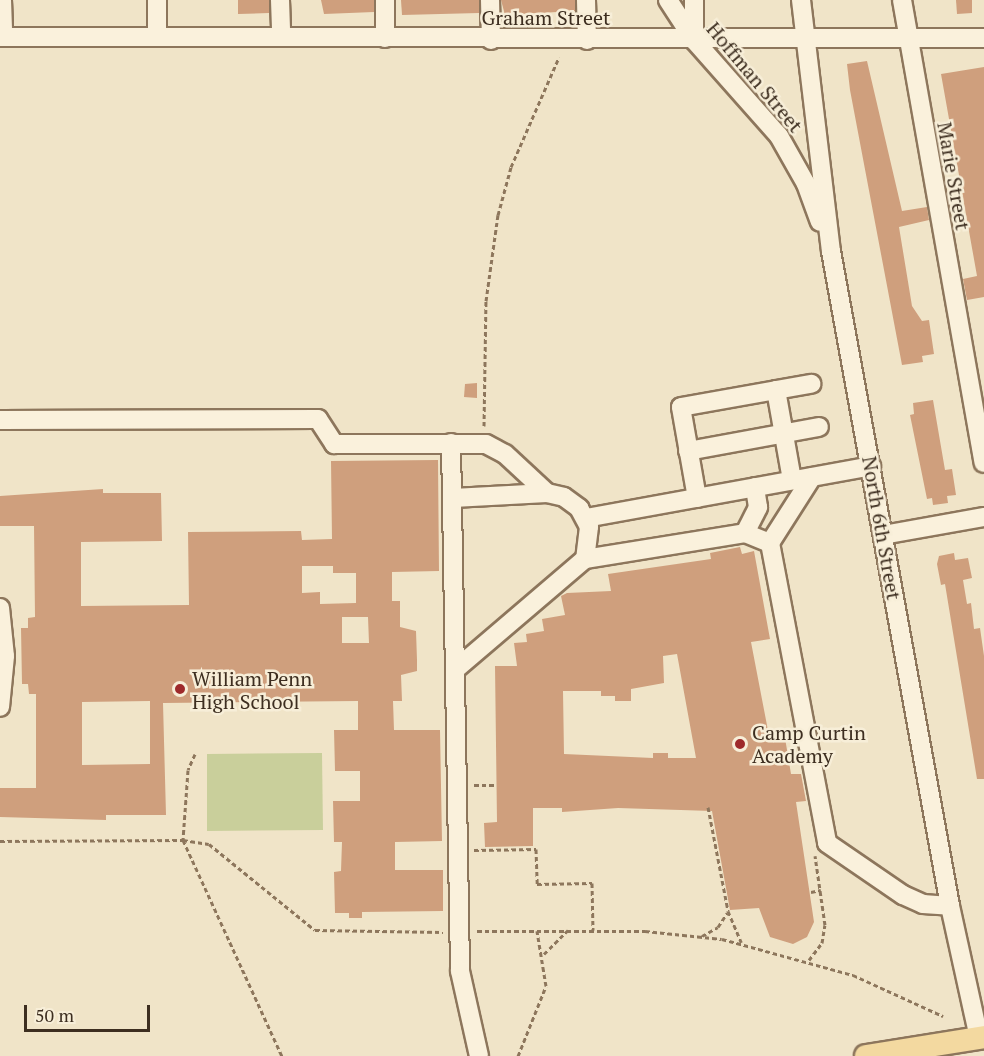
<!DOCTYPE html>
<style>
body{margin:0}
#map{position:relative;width:984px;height:1056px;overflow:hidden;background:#f0e4c8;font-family:"PT Serif",serif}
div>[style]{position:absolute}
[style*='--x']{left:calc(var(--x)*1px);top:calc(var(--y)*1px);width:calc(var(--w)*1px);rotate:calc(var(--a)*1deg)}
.green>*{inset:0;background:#c9cf9b}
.building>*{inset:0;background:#cf9f7d}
.path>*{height:3px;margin-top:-1.5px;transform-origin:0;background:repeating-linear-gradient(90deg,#8d765c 0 4.5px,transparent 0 7.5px)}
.roads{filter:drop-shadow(2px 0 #8d765c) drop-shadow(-2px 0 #8d765c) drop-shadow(0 2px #8d765c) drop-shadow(0 -2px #8d765c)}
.minor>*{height:18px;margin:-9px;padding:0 9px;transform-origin:9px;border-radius:9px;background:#faf1dc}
.major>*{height:22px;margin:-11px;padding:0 11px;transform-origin:11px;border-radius:11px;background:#f3d9a0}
.dots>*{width:16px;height:16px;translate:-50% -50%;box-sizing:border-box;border:3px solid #f7eed8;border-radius:50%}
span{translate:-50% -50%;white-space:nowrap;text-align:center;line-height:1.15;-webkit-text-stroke:5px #f7eed8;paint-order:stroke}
.street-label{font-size:20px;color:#3d2e20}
.poi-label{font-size:20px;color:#3d2e20}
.left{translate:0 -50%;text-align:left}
.scale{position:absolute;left:24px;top:1005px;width:126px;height:27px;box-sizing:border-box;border:3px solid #3d2e20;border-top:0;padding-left:8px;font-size:18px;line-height:21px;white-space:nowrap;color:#3d2e20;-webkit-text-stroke:4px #f7eed8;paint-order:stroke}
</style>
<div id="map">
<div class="green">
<i style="clip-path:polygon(322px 753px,323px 830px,207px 831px,207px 754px)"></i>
</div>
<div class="building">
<i style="clip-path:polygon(238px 0,269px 0,269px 13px,238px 14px)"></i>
<i style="clip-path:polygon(321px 0,374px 0,374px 12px,324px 14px)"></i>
<i style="clip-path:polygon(401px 0,479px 0,479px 13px,402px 15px)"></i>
<i style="clip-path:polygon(501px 0,575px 0,575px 11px,505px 15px)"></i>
<i style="clip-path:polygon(956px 0,972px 0,972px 13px,957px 14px)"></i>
<i style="clip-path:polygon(867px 61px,902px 211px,927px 207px,929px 220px,899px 227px,912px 306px,922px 321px,929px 320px,934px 354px,922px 356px,923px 362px,902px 365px,850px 90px,847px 64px)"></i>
<i style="clip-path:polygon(984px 67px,984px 297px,967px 300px,963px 279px,977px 276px,941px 74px)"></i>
<i style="clip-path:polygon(477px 383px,477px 398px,464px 397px,465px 384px)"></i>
<i style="clip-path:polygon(933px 400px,945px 470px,952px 469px,956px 495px,947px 496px,948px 503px,933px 505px,932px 498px,927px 499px,910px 415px,914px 414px,913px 403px)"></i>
<i style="clip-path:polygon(evenodd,438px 460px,439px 571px,392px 572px,392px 601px,400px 601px,400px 627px,416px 631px,417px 660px,417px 671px,401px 675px,402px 701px,393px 701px,394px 730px,440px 730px,442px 841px,395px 842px,395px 870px,443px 870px,443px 911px,362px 912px,362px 918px,349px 918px,349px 913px,335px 913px,334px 872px,341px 871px,342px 842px,334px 842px,333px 801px,360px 801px,360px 771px,335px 771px,334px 730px,358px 730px,358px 701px,163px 703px,166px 815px,106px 815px,106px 820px,0 817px,0 788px,36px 788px,36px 694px,29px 694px,28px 684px,22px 684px,21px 628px,28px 628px,28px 618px,35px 617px,34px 526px,0 526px,0 496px,103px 489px,103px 493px,161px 493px,162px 541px,81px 542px,81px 606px,189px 605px,188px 532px,301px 531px,302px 540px,332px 539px,331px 461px,438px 460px,302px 566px,333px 566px,333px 573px,356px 573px,356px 603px,320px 604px,320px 592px,302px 593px,302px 566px,438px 460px,342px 617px,368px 617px,369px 643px,342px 643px,342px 617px,438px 460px,150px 701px,150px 764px,82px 765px,82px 702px,150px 701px)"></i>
<i style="clip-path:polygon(evenodd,740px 547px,742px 554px,754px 551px,770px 639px,751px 642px,770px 741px,785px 738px,791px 774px,801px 774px,806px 801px,796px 802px,814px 922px,807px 937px,793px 944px,770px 937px,759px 908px,730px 910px,712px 811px,618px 808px,562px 812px,562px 808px,533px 808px,533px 846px,485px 847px,484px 823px,497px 822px,495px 666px,517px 666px,514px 643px,527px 642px,526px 634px,544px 631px,542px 619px,565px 615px,561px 596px,567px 593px,611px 591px,608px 574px,711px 559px,710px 553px,740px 547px,677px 654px,696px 758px,668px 758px,668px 753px,653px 753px,653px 758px,564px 754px,563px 691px,601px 691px,601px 696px,615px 696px,615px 701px,631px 701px,631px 689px,664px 683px,663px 656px,677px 654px)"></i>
<i style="clip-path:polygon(954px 553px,955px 560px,968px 558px,972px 578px,963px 580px,967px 604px,971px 603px,974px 629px,980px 628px,984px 656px,984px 779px,977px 779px,945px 584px,941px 585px,937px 564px,939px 556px)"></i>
</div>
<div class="path">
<i style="--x:484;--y:426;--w:125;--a:-89.1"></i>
<i style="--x:486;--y:301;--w:87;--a:-82.1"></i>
<i style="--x:498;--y:215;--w:50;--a:-74.8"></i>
<i style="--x:511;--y:167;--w:120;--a:-66.4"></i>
<i style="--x:195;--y:754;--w:17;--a:114"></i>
<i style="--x:188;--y:770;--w:70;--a:94.1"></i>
<i style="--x:183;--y:840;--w:26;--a:9"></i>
<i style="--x:209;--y:844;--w:136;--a:39.1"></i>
<i style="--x:315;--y:930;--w:128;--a:0.9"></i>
<i style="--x:474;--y:785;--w:23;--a:0"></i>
<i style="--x:708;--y:807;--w:106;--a:79.1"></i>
<i style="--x:728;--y:911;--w:34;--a:67"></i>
<i style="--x:0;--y:841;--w:183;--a:-0.3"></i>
<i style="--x:183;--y:840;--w:238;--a:65.4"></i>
<i style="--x:474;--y:850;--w:62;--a:-0.9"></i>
<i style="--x:536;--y:849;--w:35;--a:88"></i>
<i style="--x:537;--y:884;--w:55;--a:-1"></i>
<i style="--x:592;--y:883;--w:47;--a:88.8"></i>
<i style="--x:811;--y:892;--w:10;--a:-11"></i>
<i style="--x:477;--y:931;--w:168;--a:0"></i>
<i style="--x:645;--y:931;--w:77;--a:5.9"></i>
<i style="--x:722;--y:939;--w:136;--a:15.4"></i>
<i style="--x:853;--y:975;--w:99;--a:24.5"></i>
<i style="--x:702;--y:936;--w:18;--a:-29"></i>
<i style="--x:718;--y:927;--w:17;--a:-57"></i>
<i style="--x:544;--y:954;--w:34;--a:-45"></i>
<i style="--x:809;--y:960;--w:21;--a:-53"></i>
<i style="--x:822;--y:943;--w:18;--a:-81"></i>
<i style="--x:825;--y:925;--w:70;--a:-98.2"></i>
<i style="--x:518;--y:1056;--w:75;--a:-68.2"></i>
<i style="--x:546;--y:986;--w:56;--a:-99.3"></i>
</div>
<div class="roads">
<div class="minor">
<i style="--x:2;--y:0;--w:37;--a:88"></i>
<i style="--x:157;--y:0;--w:37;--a:90"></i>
<i style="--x:280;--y:0;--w:37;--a:88"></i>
<i style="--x:490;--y:0;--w:40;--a:88.6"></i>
<i style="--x:586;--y:0;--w:40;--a:88.6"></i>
<i style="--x:668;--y:0;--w:48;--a:57"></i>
<i style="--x:694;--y:40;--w:128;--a:48.5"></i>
<i style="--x:779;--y:136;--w:55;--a:60.6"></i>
<i style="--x:806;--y:184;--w:40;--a:69.8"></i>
<i style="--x:694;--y:0;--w:40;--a:90"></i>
<i style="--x:801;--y:0;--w:253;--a:83.2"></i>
<i style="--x:831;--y:251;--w:666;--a:79.7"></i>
<i style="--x:950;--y:906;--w:135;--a:77.6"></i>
<i style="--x:902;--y:0;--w:470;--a:80"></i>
<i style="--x:0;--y:37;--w:984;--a:0.06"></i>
<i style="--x:385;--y:38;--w:38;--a:-90"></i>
<i style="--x:776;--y:390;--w:36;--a:-10"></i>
<i style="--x:0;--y:420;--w:318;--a:-0.2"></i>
<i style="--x:318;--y:419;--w:30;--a:57"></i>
<i style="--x:334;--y:444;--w:152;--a:0"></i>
<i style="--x:486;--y:444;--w:21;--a:28"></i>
<i style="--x:505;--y:454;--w:57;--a:42.9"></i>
<i style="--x:451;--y:443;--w:528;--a:89.02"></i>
<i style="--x:460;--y:971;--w:87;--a:77.4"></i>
<i style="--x:688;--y:451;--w:133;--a:-10.4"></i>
<i style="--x:812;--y:477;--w:78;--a:122.5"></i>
<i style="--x:770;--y:543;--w:305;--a:79.2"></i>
<i style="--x:827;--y:843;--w:92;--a:34.4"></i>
<i style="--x:903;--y:895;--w:22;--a:24"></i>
<i style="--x:923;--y:904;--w:27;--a:4"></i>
<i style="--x:453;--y:498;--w:94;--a:-3"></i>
<i style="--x:547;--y:493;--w:17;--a:13"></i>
<i style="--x:564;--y:497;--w:19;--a:36"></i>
<i style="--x:579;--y:508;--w:21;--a:62"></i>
<i style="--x:589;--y:527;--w:32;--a:97"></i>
<i style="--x:697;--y:498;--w:92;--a:-100"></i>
<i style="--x:681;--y:407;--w:97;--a:-10.1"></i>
<i style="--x:776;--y:390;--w:91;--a:79.9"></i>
<i style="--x:586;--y:518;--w:290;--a:-10.3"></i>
<i style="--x:745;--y:533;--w:29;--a:-63"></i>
<i style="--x:758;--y:507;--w:20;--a:-99"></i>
<i style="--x:883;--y:535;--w:103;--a:-10.1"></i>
<i style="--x:0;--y:608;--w:48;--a:84.1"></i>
<i style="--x:5;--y:656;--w:51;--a:95.6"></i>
<i style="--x:456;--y:669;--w:170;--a:-40.5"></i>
<i style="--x:585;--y:559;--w:162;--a:-9.2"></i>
<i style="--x:745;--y:533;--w:27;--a:22"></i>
</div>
<div class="major">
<i style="--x:866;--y:1056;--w:120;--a:-9.1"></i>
</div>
</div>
<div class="dots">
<i style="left:180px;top:689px;background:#9e2a2b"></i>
<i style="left:740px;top:744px;background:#9e2a2b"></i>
</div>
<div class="street-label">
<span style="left:546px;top:17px">Graham Street</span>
<span style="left:755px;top:77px;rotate:50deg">Hoffman Street</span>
<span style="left:954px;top:176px;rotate:80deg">Marie Street</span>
<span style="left:882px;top:528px;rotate:80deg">North 6th Street</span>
</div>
<div class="poi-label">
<span class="left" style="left:192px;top:690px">William Penn<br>High School</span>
<span class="left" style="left:752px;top:744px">Camp Curtin<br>Academy</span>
</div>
<div class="scale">50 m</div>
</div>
